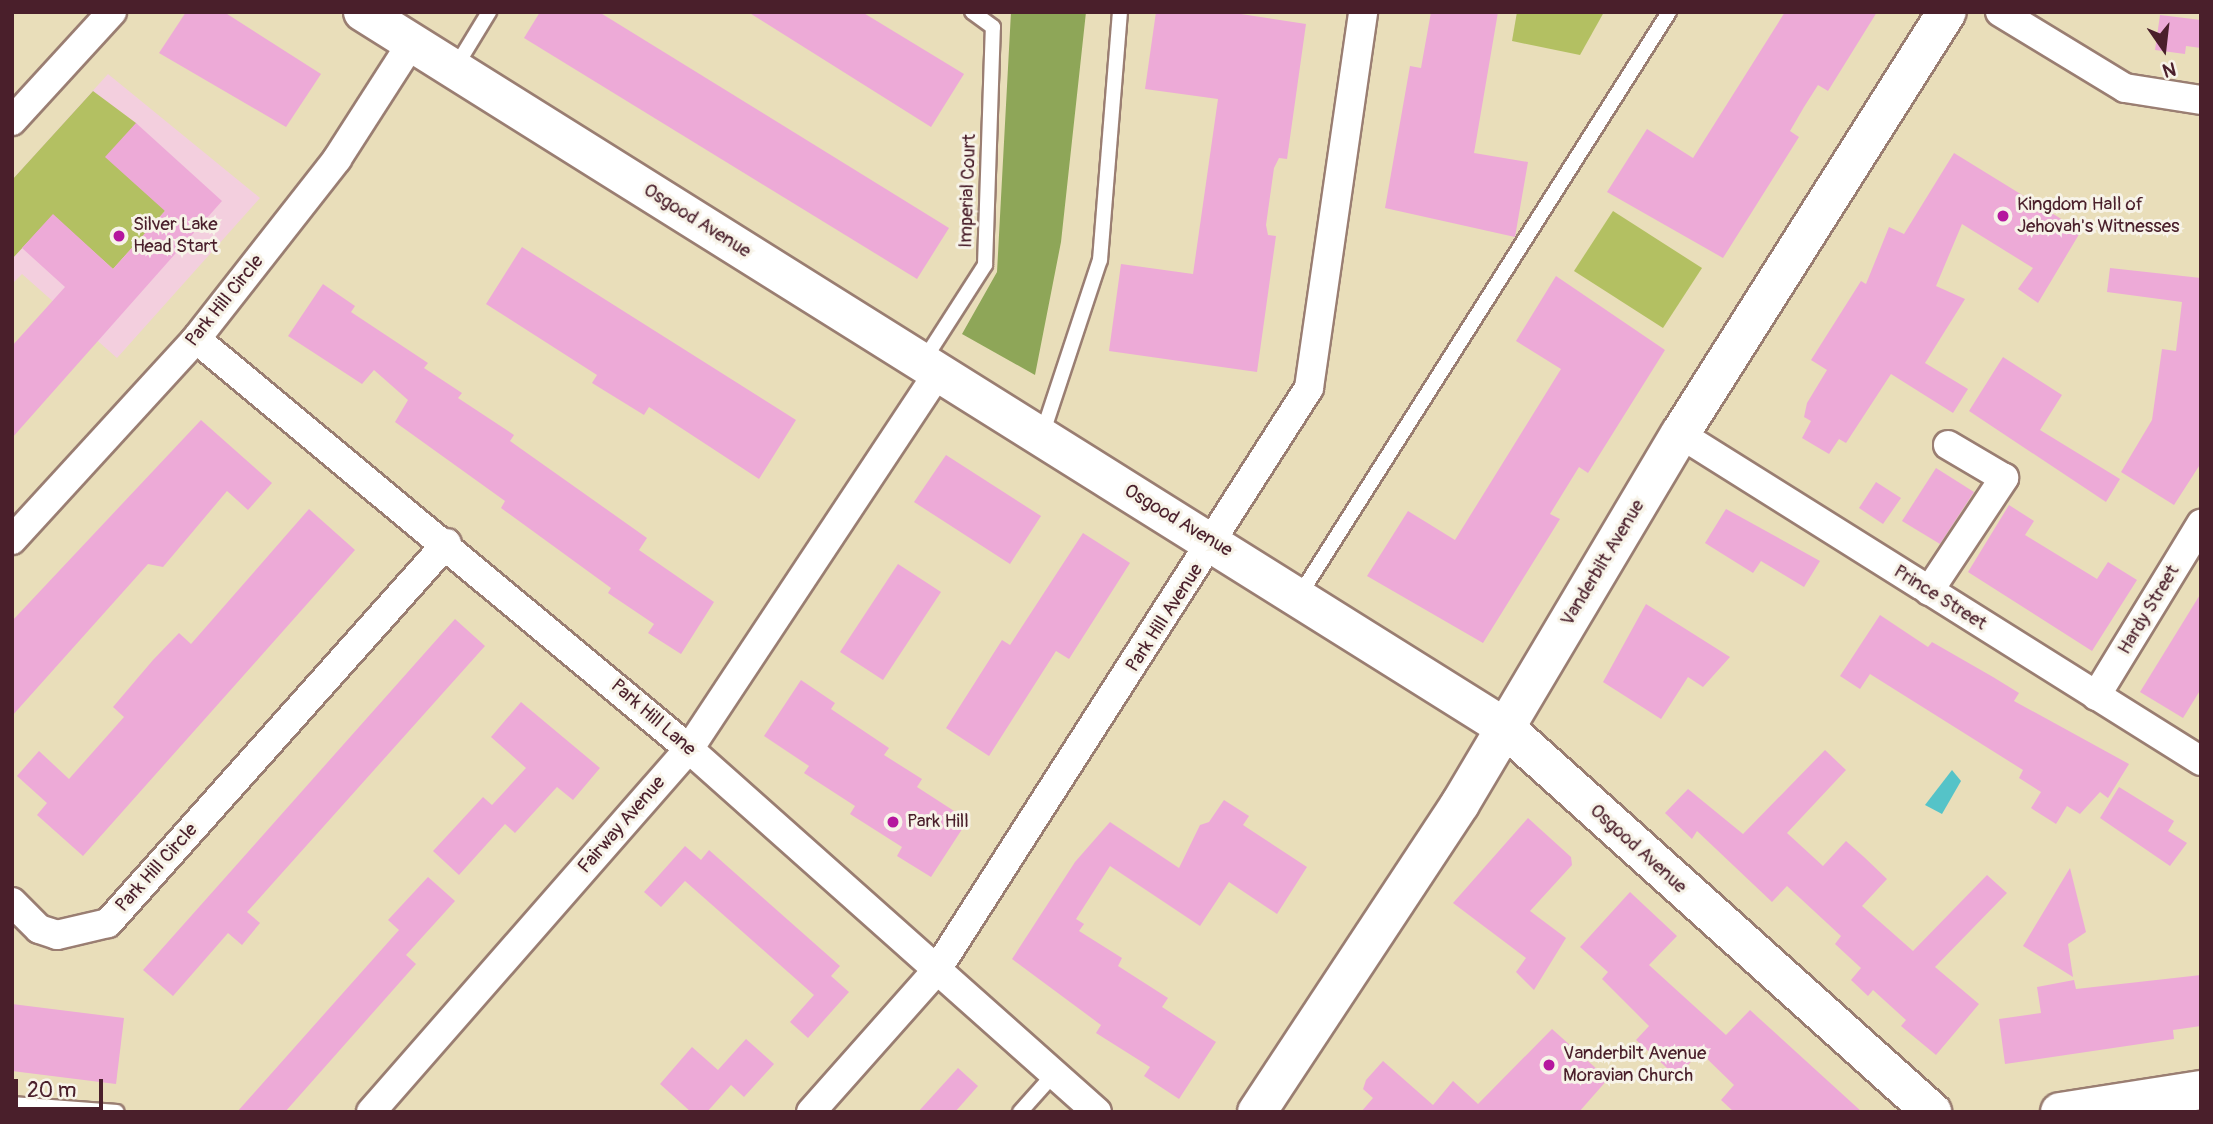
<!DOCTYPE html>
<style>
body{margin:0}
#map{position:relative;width:2213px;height:1124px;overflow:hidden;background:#e9deba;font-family:Pangolin,sans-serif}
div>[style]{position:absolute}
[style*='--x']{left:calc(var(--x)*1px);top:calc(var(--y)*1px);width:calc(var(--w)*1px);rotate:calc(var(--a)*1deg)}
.built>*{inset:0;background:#f3cfde}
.green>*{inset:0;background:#b3c062}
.forest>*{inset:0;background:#8ea658}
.water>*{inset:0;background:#55c3c8}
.building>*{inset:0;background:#edaad7}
.roads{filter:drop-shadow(2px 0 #9a7e72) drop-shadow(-2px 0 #9a7e72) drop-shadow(0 2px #9a7e72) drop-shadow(0 -2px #9a7e72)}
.lane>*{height:14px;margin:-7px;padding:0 7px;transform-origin:7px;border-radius:7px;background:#fff}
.street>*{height:28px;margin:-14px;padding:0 14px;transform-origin:14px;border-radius:14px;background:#fff}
.secondary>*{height:38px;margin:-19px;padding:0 19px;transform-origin:19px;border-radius:19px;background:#fff}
.dots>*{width:19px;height:19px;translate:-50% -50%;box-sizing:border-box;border:4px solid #f7f3e8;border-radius:50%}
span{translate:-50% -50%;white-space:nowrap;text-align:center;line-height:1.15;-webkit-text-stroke:6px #f7f3e8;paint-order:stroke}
.street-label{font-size:19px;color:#4a1f2b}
.poi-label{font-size:19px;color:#4a1f2b}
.left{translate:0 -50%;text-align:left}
.frame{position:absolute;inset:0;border:14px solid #4a1f2b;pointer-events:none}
.north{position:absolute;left:2129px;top:14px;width:70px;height:70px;-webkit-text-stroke:5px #f7f3e8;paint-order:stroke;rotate:166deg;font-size:19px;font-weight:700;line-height:28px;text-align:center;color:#4a1f2b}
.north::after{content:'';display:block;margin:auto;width:24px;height:32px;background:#4a1f2b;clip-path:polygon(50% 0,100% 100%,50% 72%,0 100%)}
.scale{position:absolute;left:14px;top:1079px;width:89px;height:32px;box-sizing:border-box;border:4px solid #4a1f2b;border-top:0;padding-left:9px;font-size:21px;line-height:24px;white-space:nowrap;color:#4a1f2b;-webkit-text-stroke:5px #f7f3e8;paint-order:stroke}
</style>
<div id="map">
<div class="built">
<i style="clip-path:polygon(108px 74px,260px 198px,117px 358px,22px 274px,12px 284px,12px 180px)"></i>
</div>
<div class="green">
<i style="clip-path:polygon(1517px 12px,1604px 12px,1580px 55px,1512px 41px)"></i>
<i style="clip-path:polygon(93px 91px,136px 123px,165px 211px,113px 269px,53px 215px,12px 259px,12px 180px)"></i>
<i style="clip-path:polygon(1613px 211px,1702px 268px,1663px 328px,1574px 271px)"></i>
</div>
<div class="forest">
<i style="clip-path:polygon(1011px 12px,1086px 12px,1061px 242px,1035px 375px,962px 334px,997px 272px)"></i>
</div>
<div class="water">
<i style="clip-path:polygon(1952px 770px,1961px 781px,1942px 814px,1925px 805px)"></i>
</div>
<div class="building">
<i style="clip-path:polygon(186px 12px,224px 12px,321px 74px,286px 127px,159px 53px)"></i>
<i style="clip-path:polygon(540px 12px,599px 12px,949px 228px,917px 279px,524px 38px)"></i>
<i style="clip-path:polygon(748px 12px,862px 12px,964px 74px,931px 127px)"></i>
<i style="clip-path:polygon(1156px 12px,1228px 12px,1306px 24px,1287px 159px,1279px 158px,1274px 168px,1266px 225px,1268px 235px,1276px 236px,1257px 372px,1109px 351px,1121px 264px,1193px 274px,1218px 99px,1145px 89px)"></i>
<i style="clip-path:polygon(1431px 12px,1498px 12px,1474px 153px,1528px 162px,1515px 237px,1385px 208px,1410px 66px,1421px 68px)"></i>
<i style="clip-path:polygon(1785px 12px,1877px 12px,1828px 91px,1818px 85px,1804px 107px,1790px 131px,1799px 137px,1723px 258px,1607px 192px,1647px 129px,1693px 158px)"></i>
<i style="clip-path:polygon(2160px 15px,2201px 20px,2201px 48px,2186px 46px,2185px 54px,2155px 50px)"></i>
<i style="clip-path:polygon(136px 123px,222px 201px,12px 438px,12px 346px,65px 287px,22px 248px,53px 214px,113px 269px,165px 211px,105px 157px)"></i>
<i style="clip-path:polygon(1954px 153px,2081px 231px,2038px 303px,2018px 289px,2033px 268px,1962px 224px,1936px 286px,1965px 299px,1925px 363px,1968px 389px,1953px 413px,1891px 374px,1846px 443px,1839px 439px,1829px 454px,1802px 438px,1811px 421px,1804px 417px,1807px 403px,1827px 370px,1811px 360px,1861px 281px,1866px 284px,1889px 227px,1904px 234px)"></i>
<i style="clip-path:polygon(522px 247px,796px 420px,759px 479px,649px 407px,644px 415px,592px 383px,597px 375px,486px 304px)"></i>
<i style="clip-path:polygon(2110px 268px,2201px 278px,2201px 463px,2174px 505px,2121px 472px,2152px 420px,2162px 349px,2176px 351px,2182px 302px,2107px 292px)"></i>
<i style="clip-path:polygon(1556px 276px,1665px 350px,1588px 473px,1579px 467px,1550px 514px,1560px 519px,1483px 643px,1367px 576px,1408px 511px,1455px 540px,1561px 369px,1516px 341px)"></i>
<i style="clip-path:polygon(323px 284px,355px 306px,351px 312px,428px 363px,424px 368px,462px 393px,458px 398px,514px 435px,510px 441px,647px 538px,639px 550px,714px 602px,681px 654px,648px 633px,654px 624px,608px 593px,611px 588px,501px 508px,505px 501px,395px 422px,408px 400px,374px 370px,362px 384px,288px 336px)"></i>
<i style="clip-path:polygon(2003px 357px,2062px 395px,2040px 430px,2120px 479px,2106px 502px,1969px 411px)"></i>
<i style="clip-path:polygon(201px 420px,272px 483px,248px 510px,227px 491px,163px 567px,148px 564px,12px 716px,12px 621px)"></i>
<i style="clip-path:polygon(946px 455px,1041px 516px,1010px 564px,914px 502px)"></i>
<i style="clip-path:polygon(1936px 468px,1974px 492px,1940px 544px,1902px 521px)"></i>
<i style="clip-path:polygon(1876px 482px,1901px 498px,1883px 524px,1859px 508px)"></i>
<i style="clip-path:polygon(2009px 505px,2034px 521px,2025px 535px,2097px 579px,2108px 562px,2137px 580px,2092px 651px,1968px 572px)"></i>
<i style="clip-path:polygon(309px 509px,355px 550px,83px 856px,37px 815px,47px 803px,17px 776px,39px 751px,69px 779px,124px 717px,113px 707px,153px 660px,179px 633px,191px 644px)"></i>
<i style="clip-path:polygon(1726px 509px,1820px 561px,1804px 587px,1761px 561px,1753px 573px,1705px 543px)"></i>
<i style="clip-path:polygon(1083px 533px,1130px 563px,1069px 659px,1056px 651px,989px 756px,946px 728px,1002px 640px,1010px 645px)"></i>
<i style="clip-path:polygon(898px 564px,941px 592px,883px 680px,840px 652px)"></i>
<i style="clip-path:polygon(2201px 593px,2201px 689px,2183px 718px,2140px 692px)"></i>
<i style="clip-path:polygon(1646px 604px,1730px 657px,1703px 687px,1688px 677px,1661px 719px,1603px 682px)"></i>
<i style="clip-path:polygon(1880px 615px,1928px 647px,1932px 642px,1993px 677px,2019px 693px,2014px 701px,2129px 764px,2108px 798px,2100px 792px,2080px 814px,2067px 806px,2056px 824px,2031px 808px,2041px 792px,2019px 778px,2023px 770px,1870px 674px,1860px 689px,1840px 676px)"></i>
<i style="clip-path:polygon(455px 619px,485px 646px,247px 912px,260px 923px,242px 945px,228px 933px,173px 996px,143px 970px)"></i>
<i style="clip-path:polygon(801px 680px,835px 703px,831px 709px,889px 748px,884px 755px,922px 779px,917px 787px,968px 820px,931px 877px,897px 856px,902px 847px,850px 814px,855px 806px,804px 773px,809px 766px,764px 736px)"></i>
<i style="clip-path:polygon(521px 702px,600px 768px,573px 800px,557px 787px,515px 833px,505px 824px,459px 875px,433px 851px,483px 797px,492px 805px,526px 768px,491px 737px)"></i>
<i style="clip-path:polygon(1825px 750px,1846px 770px,1787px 833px,1823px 866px,1846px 841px,1864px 857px,1887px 879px,1862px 906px,1913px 951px,1987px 875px,2007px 893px,1935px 967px,1979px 1004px,1936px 1055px,1901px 1026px,1906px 1020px,1873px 990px,1868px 996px,1851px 980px,1861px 968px,1835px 944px,1841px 936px,1787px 886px,1772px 902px,1697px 831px,1692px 839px,1665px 813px,1688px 789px,1743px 834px)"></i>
<i style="clip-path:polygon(2119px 787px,2174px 821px,2168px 831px,2187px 843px,2170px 866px,2100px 818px)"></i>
<i style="clip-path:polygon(1224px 800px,1249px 816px,1243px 825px,1307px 867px,1277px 914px,1229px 882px,1200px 926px,1110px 866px,1076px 919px,1084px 924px,1079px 931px,1122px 958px,1118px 966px,1168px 998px,1162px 1007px,1216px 1042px,1179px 1099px,1144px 1076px,1150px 1067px,1096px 1033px,1101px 1025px,1012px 959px,1075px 862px,1110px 822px,1179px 868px,1200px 825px,1209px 822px)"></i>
<i style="clip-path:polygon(1528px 818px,1571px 857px,1572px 865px,1530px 911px,1566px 938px,1534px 990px,1516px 972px,1526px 958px,1453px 903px)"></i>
<i style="clip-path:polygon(685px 846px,701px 860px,709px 850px,840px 966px,831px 976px,849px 992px,808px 1038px,790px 1022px,814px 995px,685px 881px,661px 907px,644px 892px)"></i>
<i style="clip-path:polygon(2070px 868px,2086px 932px,2068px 944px,2073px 977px,2023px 946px)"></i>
<i style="clip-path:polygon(428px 877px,455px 901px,406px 955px,416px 964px,285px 1112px,237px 1112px,399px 930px,388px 920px)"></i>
<i style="clip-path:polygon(1630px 892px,1677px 936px,1649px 965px,1726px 1035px,1750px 1010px,1862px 1112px,1734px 1112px,1721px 1100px,1734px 1085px,1700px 1052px,1677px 1077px,1636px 1040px,1649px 1026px,1602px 979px,1608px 972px,1580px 947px)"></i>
<i style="clip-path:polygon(2201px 975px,2201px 1026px,2173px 1030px,2174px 1039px,2005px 1064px,1999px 1019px,2041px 1013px,2037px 987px,2074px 980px,2076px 989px)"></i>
<i style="clip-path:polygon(12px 1004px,124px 1018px,116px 1084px,12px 1071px)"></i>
<i style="clip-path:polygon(1552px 1029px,1608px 1079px,1579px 1112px,1361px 1112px,1373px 1098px,1363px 1089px,1366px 1080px,1383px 1061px,1433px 1105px,1453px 1081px,1478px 1104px)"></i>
<i style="clip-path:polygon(746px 1039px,774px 1064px,744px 1097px,731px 1085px,707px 1112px,691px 1112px,660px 1084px,692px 1047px,718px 1070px)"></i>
<i style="clip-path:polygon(958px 1068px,978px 1086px,955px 1112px,918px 1112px)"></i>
</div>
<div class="roads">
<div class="lane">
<i style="--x:455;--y:68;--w:66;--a:-58.7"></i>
<i style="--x:924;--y:360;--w:113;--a:-57.3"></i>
<i style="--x:985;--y:265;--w:238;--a:-88.1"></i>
<i style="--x:993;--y:27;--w:26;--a:-144"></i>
<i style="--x:1042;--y:435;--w:184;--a:-71.7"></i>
<i style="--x:1100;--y:260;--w:249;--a:-85.4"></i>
<i style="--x:1299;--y:596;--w:691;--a:-57.64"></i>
<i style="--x:12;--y:1104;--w:105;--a:4.4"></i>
<i style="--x:1020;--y:1112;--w:51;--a:-48.2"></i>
</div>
<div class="street">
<i style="--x:2000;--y:12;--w:146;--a:31.3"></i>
<i style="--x:2125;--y:88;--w:77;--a:9"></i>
<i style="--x:12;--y:121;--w:148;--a:-47.5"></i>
<i style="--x:196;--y:339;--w:641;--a:39.75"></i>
<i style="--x:689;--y:749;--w:546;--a:41.66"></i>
<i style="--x:1680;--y:434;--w:615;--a:32.11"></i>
<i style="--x:12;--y:540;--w:273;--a:-47.5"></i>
<i style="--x:196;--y:339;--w:229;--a:-51.9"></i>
<i style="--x:337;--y:159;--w:139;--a:-57.3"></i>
<i style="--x:1929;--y:591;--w:136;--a:-56.4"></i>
<i style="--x:2004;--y:478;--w:65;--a:-149.5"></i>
<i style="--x:2096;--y:696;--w:202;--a:-58.6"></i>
<i style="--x:12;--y:902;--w:38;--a:45"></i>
<i style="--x:39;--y:929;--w:19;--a:18"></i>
<i style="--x:57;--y:935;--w:52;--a:-13.2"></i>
<i style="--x:108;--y:923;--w:509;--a:-48.26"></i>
<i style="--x:371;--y:1112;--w:483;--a:-48.8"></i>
<i style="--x:689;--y:749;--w:449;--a:-56.5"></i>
<i style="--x:811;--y:1112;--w:188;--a:-48.4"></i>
<i style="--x:936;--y:971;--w:692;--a:-57.39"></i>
<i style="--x:1309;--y:388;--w:380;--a:-81.8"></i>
</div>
<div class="secondary">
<i style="--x:363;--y:12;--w:1347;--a:32.07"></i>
<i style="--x:1504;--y:727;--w:576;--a:41.97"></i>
<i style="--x:1257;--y:1112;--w:369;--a:-56.6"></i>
<i style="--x:1460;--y:804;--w:430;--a:-59.3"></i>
<i style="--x:1680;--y:434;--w:499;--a:-57.7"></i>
<i style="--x:2060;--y:1112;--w:143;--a:-8.9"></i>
</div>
</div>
<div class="dots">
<i style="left:2003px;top:216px;background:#b5179e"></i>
<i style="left:119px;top:236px;background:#b5179e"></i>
<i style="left:893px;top:822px;background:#b5179e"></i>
<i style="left:1549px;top:1065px;background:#b5179e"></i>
</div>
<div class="street-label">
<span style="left:968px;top:191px;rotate:-88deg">Imperial Court</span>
<span style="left:697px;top:221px;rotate:32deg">Osgood Avenue</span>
<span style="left:225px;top:301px;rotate:-51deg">Park Hill Circle</span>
<span style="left:1178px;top:521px;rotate:31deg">Osgood Avenue</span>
<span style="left:1603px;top:563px;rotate:-59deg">Vanderbilt Avenue</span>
<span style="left:1940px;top:598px;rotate:32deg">Prince Street</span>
<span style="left:2149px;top:610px;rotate:-59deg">Hardy Street</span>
<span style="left:1165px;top:618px;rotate:-57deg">Park Hill Avenue</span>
<span style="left:653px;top:718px;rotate:41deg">Park Hill Lane</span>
<span style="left:622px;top:825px;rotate:-49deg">Fairway Avenue</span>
<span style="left:1638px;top:849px;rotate:42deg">Osgood Avenue</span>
<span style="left:157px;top:868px;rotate:-48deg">Park Hill Circle</span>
</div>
<div class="poi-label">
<span class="left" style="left:2017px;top:216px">Kingdom Hall of<br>Jehovah's Witnesses</span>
<span class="left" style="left:133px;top:236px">Silver Lake<br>Head Start</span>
<span class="left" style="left:907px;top:822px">Park Hill</span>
<span class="left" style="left:1563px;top:1065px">Vanderbilt Avenue<br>Moravian Church</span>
</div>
<div class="frame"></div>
<div class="north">N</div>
<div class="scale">20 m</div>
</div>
